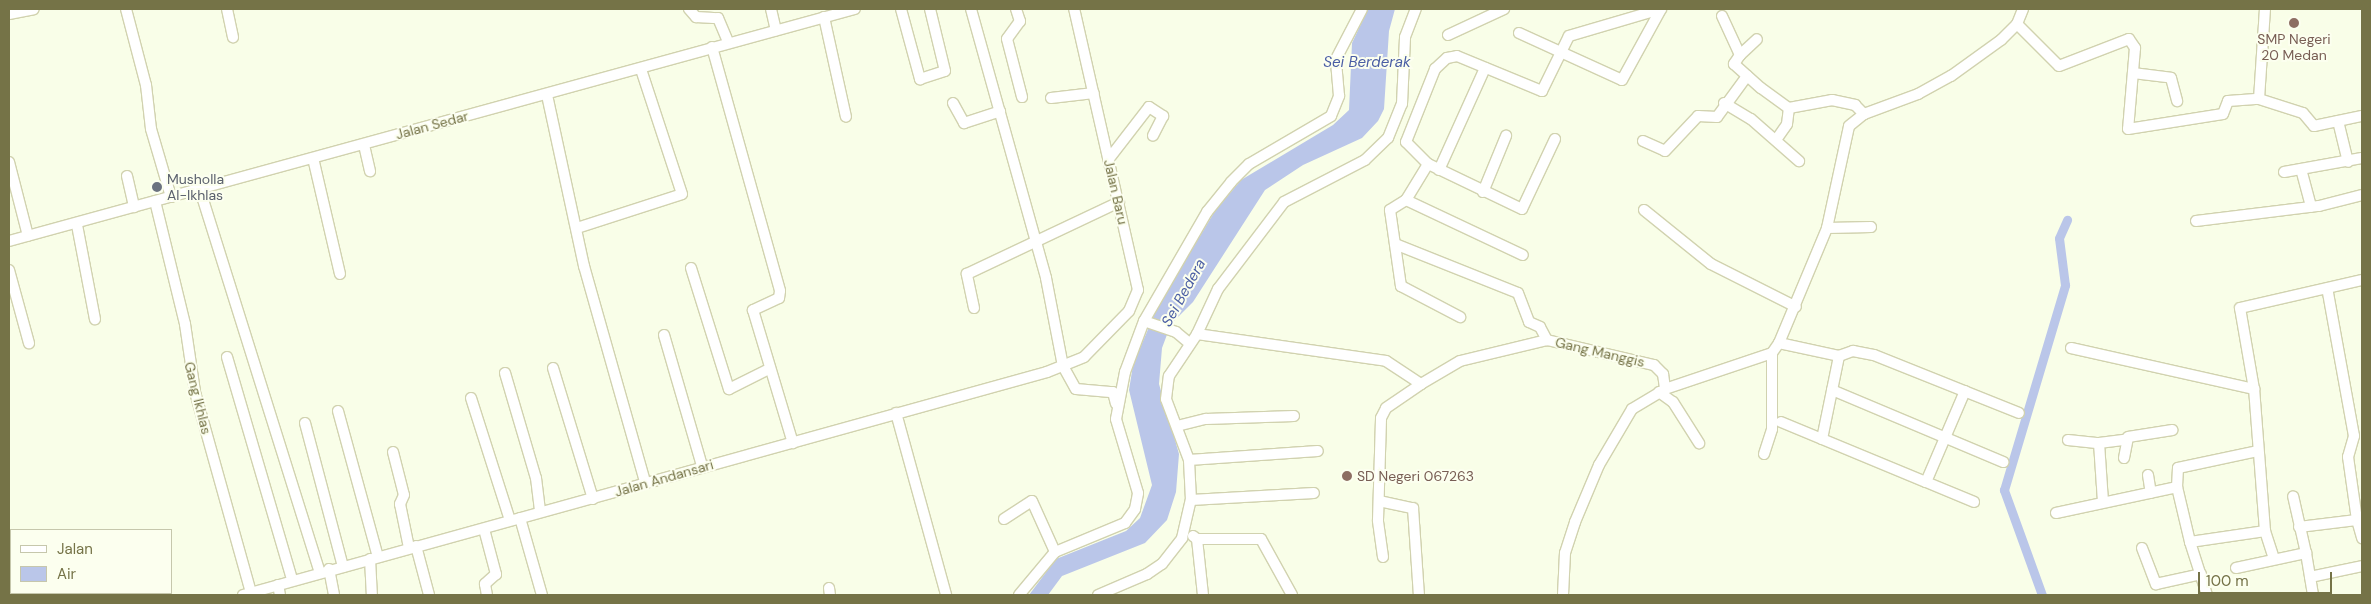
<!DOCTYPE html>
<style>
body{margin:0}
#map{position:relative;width:2371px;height:604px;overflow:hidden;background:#f9fee8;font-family:"DM Sans",sans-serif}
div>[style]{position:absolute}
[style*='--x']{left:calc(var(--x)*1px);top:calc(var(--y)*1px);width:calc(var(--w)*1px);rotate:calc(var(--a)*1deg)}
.water>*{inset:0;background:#bac6e9}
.canal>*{height:9px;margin:-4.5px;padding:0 4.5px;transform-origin:4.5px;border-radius:4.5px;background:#bac6e9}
.roads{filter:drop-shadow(1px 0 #d1d2af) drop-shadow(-1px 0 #d1d2af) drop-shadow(0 1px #d1d2af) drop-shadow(0 -1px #d1d2af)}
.minor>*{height:10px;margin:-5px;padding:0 5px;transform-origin:5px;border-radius:5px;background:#fff}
.dots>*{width:14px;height:14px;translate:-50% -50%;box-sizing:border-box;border:2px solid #fcffef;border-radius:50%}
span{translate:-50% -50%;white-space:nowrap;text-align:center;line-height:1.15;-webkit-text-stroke:4px #fcffef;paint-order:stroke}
.education-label{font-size:14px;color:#785e54}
.left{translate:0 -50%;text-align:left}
.street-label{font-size:14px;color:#757347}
.worship-label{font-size:14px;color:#5b616d}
.water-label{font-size:15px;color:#4a5ea4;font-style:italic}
.frame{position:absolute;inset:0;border:10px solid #757347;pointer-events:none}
.legend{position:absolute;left:10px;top:529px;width:162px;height:65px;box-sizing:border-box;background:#fcffef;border:1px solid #c6c7ac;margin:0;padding:6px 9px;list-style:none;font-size:15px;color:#757347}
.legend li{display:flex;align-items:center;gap:10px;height:25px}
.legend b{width:25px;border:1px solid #c6c7ac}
.scale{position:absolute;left:2198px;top:572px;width:134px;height:22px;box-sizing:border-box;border:2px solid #757347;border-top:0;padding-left:6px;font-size:15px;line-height:18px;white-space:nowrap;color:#757347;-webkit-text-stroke:4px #fcffef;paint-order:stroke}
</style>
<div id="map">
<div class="water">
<i style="clip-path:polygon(1368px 9px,1395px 9px,1389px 31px,1384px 109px,1378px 121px,1362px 138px,1303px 165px,1265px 190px,1193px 302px,1171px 324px,1162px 348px,1159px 384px,1179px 454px,1176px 492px,1167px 520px,1145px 543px,1062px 576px,1048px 595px,1029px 595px,1056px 559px,1126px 531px,1140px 518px,1152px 485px,1129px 390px,1133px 365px,1157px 308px,1215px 211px,1241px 180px,1333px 125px,1349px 110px,1352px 43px)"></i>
</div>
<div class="canal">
<i style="--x:2042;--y:595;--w:112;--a:-109.9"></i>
<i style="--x:2004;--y:490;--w:214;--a:-73.4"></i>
<i style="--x:2065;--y:285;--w:47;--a:-97.3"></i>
<i style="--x:2059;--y:238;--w:20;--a:-66"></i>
</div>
<div class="roads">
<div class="minor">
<i style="--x:126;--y:9;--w:79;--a:75.3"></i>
<i style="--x:146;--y:85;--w:44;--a:83.5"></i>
<i style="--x:151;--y:129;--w:71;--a:73.6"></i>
<i style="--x:227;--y:9;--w:29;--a:78"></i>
<i style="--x:689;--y:9;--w:11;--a:49"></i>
<i style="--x:696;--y:17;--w:22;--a:3"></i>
<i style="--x:718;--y:18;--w:26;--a:67"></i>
<i style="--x:771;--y:9;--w:22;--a:77"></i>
<i style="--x:901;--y:9;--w:73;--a:74.8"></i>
<i style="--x:920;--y:79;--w:26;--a:-18"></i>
<i style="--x:945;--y:71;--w:64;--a:-103.6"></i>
<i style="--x:971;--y:9;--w:279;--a:74.4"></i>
<i style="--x:1046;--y:278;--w:90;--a:79.1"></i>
<i style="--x:1063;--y:366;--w:26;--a:61"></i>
<i style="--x:1076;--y:389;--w:37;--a:5"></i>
<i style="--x:1113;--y:392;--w:12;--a:76"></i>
<i style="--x:1016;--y:9;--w:13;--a:72"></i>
<i style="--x:1020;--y:21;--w:22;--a:126"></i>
<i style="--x:1007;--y:39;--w:60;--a:75.5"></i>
<i style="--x:9;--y:14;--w:25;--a:-11"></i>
<i style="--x:1722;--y:16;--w:43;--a:65.2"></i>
<i style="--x:1740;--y:55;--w:11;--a:124"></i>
<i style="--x:1734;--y:64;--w:36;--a:42"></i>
<i style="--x:1761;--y:88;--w:34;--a:36"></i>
<i style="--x:1789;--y:108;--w:44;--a:-10.5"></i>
<i style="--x:1832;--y:100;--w:24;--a:12"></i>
<i style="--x:1855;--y:105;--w:13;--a:45"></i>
<i style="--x:824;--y:17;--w:102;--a:77.6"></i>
<i style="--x:2017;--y:24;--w:59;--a:45"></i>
<i style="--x:2059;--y:66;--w:75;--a:-21.1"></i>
<i style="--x:2129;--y:39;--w:11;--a:56"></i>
<i style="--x:2135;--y:48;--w:81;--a:94.9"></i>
<i style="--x:2128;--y:129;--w:96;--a:-9"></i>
<i style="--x:2223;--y:114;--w:14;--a:-69"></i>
<i style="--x:2228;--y:101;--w:31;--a:-4"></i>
<i style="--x:2259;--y:99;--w:46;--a:17.7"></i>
<i style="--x:2303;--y:113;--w:17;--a:50"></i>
<i style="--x:2314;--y:126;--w:49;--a:-11.8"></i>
<i style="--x:1519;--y:33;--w:113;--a:24.5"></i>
<i style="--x:1622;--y:80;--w:81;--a:-61.2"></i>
<i style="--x:1448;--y:35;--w:62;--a:-24.9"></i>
<i style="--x:712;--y:47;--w:253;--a:74.4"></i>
<i style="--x:780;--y:291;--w:7;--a:98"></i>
<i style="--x:779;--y:298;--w:29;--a:155"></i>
<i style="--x:753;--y:310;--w:139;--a:73.3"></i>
<i style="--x:1740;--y:55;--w:23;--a:-43"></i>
<i style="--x:2133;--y:73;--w:38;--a:7"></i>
<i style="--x:2171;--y:78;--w:24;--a:75"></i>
<i style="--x:547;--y:95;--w:175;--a:77.8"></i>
<i style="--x:584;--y:266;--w:224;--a:74.2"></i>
<i style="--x:1051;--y:98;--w:43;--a:-6.6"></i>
<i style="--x:2259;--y:99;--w:90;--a:-86.2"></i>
<i style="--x:953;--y:103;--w:23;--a:61"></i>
<i style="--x:964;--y:123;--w:38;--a:-18"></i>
<i style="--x:1724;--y:103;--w:31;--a:31"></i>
<i style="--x:1751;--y:119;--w:64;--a:41.2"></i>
<i style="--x:2338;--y:121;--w:42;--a:76.3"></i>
<i style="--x:1555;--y:139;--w:77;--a:115.2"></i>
<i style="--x:1522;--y:209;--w:104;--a:-154.4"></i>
<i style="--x:1428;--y:164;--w:31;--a:-135"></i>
<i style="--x:1406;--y:142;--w:79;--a:-68.3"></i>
<i style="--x:1435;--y:69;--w:16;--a:-43"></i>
<i style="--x:1447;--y:58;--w:10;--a:-11"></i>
<i style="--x:1457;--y:56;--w:92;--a:22.4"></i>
<i style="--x:1542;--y:91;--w:61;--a:-63.9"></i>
<i style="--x:1569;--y:36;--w:96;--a:-16.4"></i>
<i style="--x:1776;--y:140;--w:19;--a:-55"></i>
<i style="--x:1787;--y:124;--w:16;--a:-83"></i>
<i style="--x:1643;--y:141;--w:24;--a:24"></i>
<i style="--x:1665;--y:151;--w:48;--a:-46.7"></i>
<i style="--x:1698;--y:116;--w:19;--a:3"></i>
<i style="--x:1717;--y:117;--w:51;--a:-53.8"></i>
<i style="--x:364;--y:145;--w:27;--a:77"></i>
<i style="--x:313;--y:158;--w:119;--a:76.9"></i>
<i style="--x:1108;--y:160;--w:67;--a:-52.3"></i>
<i style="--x:1149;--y:107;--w:17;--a:33"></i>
<i style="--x:1163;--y:116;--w:22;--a:117"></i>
<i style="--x:9;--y:162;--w:76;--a:75.6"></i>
<i style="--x:1428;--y:164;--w:42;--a:121.4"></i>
<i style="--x:1406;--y:200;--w:19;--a:148"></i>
<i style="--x:1390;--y:210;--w:77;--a:81.8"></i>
<i style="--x:1401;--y:286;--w:67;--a:27.7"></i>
<i style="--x:2301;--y:169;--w:39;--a:75"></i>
<i style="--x:1439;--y:170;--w:112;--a:-65.7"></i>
<i style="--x:2284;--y:172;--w:79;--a:-10.2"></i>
<i style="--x:127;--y:176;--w:32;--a:77"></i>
<i style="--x:200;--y:190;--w:400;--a:72.6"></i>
<i style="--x:1483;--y:192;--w:61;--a:-67.7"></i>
<i style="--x:1406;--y:200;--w:129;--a:25.2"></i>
<i style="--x:155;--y:201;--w:127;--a:76.3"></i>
<i style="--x:185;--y:324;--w:69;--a:81.6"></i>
<i style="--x:195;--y:392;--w:209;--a:74.4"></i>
<i style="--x:1644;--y:210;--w:86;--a:38.9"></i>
<i style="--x:1711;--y:264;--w:95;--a:26.8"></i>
<i style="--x:2196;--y:221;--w:124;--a:-7"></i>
<i style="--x:2319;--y:206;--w:44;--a:-14.3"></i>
<i style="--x:77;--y:225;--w:96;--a:79.2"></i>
<i style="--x:577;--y:228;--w:110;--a:-17.9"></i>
<i style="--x:682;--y:194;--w:132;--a:-108.2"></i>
<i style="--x:1827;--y:228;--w:44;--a:-1.3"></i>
<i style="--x:9;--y:241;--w:877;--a:-15.34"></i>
<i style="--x:1395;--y:244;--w:132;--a:21.7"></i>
<i style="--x:1518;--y:293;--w:31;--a:69"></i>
<i style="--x:1529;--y:322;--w:12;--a:24"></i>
<i style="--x:1540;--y:327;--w:15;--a:62"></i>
<i style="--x:691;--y:268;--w:127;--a:72.6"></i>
<i style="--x:729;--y:389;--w:45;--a:-26.6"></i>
<i style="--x:9;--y:270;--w:76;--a:74.7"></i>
<i style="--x:974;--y:308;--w:35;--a:-102"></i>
<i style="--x:967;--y:274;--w:168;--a:-25.3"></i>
<i style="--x:1144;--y:321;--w:34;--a:19"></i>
<i style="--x:1176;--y:332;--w:17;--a:40"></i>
<i style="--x:1197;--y:334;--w:191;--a:8.1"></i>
<i style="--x:1386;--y:361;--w:42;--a:33.3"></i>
<i style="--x:664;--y:335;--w:136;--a:73.8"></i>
<i style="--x:1779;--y:343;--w:61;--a:12.2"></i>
<i style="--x:1839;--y:356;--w:15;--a:-20"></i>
<i style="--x:1853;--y:351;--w:21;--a:11"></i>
<i style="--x:1874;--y:355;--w:156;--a:21.8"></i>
<i style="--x:2071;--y:348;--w:188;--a:12.6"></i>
<i style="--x:227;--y:357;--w:232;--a:73.7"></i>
<i style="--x:553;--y:368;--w:137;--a:73"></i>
<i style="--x:505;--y:373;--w:109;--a:73.6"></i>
<i style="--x:536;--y:478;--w:34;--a:83"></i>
<i style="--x:1832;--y:390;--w:186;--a:22.8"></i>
<i style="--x:1659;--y:392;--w:17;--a:36"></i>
<i style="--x:1673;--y:402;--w:49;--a:57.6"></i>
<i style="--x:471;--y:398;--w:128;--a:72.3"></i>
<i style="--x:338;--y:411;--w:151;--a:74.7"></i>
<i style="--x:896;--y:413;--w:189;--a:74.6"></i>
<i style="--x:1781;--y:422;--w:157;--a:22.5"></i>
<i style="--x:1926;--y:482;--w:99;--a:-66.8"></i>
<i style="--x:305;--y:423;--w:149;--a:75.2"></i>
<i style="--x:1177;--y:426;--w:30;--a:-14"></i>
<i style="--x:1206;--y:419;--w:88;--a:-2"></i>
<i style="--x:1822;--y:439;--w:85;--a:-78.4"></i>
<i style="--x:2068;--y:440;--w:31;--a:6"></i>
<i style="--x:2099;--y:443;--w:58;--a:86.1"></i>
<i style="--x:2099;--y:443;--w:26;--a:-7"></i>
<i style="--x:393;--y:452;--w:44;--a:75.7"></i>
<i style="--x:404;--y:495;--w:10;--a:114"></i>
<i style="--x:400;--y:504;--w:45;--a:78.4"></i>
<i style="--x:1764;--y:454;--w:26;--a:-72"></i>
<i style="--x:1772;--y:429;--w:76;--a:-90"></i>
<i style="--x:2124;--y:458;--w:21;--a:-79"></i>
<i style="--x:2128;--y:437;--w:45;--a:-9"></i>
<i style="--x:1189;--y:460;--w:129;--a:-4"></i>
<i style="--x:2148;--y:475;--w:18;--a:81"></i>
<i style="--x:1926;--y:482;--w:52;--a:22.6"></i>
<i style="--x:2177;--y:487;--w:19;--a:-87"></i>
<i style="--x:2178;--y:468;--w:81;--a:-12.1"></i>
<i style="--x:1191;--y:500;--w:123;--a:-3.3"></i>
<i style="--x:1379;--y:501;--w:35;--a:12"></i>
<i style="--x:1413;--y:508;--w:87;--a:86.1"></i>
<i style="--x:2056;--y:513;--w:124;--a:-12.1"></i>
<i style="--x:2177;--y:487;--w:57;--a:76.7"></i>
<i style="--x:2190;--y:542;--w:76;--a:-8.3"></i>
<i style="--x:2265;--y:531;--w:142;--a:-94.4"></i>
<i style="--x:2254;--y:389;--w:82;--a:-99.8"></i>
<i style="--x:2240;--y:308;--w:125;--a:-12.9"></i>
<i style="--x:520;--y:518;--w:80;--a:74.1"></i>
<i style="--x:1004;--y:519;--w:33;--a:-33"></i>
<i style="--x:1032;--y:501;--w:56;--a:65.7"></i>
<i style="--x:2357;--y:520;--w:19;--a:74"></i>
<i style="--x:2299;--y:527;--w:58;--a:-6.9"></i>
<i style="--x:2357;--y:520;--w:64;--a:-98.1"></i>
<i style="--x:2348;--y:457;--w:22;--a:-74"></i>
<i style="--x:2354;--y:436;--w:150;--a:-100.3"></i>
<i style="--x:484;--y:529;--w:47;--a:75.1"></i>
<i style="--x:496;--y:574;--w:15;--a:138"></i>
<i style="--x:485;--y:584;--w:11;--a:80"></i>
<i style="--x:2265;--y:531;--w:29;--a:72"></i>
<i style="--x:1193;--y:536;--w:5;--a:37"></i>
<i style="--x:1197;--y:539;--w:56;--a:83.9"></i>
<i style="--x:1197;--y:539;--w:64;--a:0"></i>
<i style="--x:1261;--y:539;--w:64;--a:61"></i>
<i style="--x:2190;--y:542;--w:56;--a:72.2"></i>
<i style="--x:416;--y:546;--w:51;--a:75.1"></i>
<i style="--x:2142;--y:548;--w:39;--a:69"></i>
<i style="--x:2156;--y:584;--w:46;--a:-12.5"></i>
<i style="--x:2306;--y:553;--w:43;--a:80.5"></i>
<i style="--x:1383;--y:557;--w:37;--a:-98"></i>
<i style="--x:1378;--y:520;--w:102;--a:-88.3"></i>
<i style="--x:1381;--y:418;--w:11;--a:-63"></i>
<i style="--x:1386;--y:408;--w:42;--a:-34.4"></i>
<i style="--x:1421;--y:384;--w:45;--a:-30.5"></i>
<i style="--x:1460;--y:361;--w:89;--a:-13.6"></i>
<i style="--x:1547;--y:340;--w:110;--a:13.2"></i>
<i style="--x:1654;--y:365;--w:13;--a:45"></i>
<i style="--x:1663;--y:374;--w:15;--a:82"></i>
<i style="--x:370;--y:559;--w:36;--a:87"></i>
<i style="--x:2236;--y:568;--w:72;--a:-12.1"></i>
<i style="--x:2306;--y:553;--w:58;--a:-102.8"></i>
<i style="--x:329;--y:569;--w:26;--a:79"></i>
<i style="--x:2310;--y:577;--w:53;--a:-11.9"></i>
<i style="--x:278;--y:585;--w:10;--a:79"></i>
<i style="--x:829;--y:588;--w:7;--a:82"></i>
<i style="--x:16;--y:593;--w:2;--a:63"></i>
<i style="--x:243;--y:595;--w:834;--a:-15.5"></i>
<i style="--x:1047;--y:372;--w:40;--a:-22"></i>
<i style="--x:1084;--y:357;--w:64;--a:-45.6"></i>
<i style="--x:1129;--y:311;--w:23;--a:-67"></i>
<i style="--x:1138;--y:290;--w:288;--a:-102.8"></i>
<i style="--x:1019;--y:595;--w:56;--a:-50.1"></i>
<i style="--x:1055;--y:552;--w:76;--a:-22.5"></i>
<i style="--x:1125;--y:523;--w:17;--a:-54"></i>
<i style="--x:1135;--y:509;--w:16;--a:-79"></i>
<i style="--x:1138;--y:493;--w:77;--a:-106.6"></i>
<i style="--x:1116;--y:419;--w:48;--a:-79.2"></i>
<i style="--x:1125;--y:372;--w:54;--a:-69.6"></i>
<i style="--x:1144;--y:321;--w:126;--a:-60"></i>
<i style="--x:1207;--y:212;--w:38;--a:-51"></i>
<i style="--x:1231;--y:182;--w:25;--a:-45"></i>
<i style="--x:1249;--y:164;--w:95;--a:-30.3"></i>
<i style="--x:1331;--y:116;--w:22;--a:-68"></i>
<i style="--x:1339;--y:96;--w:37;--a:-95"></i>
<i style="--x:1336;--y:59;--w:56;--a:-62.5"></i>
<i style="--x:1098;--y:595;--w:53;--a:-23.2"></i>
<i style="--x:1147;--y:574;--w:18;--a:-34"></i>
<i style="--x:1162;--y:564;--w:33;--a:-52"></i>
<i style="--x:1182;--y:538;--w:39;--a:-77"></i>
<i style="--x:1191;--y:500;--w:40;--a:-92.9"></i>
<i style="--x:1189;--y:460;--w:65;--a:-110.7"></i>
<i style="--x:1166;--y:399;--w:23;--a:-83"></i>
<i style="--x:1169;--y:376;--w:50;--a:-56.3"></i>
<i style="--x:1197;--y:334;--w:50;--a:-65"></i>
<i style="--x:1218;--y:289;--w:109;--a:-52.8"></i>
<i style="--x:1284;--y:202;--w:91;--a:-27.4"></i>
<i style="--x:1365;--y:160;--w:32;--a:-44"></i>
<i style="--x:1388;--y:138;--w:37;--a:-68"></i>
<i style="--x:1402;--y:104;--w:67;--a:-87.4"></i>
<i style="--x:1405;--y:37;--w:30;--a:-69"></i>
<i style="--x:1563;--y:595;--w:42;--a:-87.3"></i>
<i style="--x:1565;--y:553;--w:33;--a:-72"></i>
<i style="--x:1575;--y:522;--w:62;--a:-67.2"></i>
<i style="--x:1599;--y:465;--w:65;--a:-59.5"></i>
<i style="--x:1632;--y:409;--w:39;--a:-31"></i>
<i style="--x:1665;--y:389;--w:113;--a:-18.6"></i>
<i style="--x:1772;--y:353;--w:12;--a:-55"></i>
<i style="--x:1779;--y:343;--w:125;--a:-67.3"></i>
<i style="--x:1827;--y:228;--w:104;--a:-77.8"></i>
<i style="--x:1849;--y:126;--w:19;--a:-39"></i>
<i style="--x:1864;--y:114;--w:58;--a:-20.3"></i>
<i style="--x:1918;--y:94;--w:38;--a:-29"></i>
<i style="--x:1951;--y:76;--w:62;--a:-35.8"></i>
<i style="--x:2001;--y:40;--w:23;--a:-45"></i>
<i style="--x:2017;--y:24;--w:16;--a:-68"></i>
</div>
</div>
<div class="dots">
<i style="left:2294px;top:23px;background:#8d6e63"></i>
<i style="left:157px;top:187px;background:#6b7280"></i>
<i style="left:1347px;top:476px;background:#8d6e63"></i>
</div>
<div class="education-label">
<span style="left:2294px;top:47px">SMP Negeri<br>20 Medan</span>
<span class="left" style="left:1357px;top:476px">SD Negeri 067263</span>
</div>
<div class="street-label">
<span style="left:432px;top:125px;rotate:-15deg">Jalan Sedar</span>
<span style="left:1116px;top:192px;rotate:77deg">Jalan Baru</span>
<span style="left:1600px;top:352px;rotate:13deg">Gang Manggis</span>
<span style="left:198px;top:398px;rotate:76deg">Gang Ikhlas</span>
<span style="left:664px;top:478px;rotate:-16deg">Jalan Andansari</span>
</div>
<div class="worship-label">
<span class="left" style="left:167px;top:187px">Musholla<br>Al-Ikhlas</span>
</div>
<div class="water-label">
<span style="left:1367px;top:63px">Sei Berderak</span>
<span style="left:1184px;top:293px;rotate:-61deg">Sei Bedera</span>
</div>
<div class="frame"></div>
<ul class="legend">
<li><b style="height:6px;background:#fff"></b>Jalan</li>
<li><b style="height:14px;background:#bac6e9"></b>Air</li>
</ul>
<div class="scale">100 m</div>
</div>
